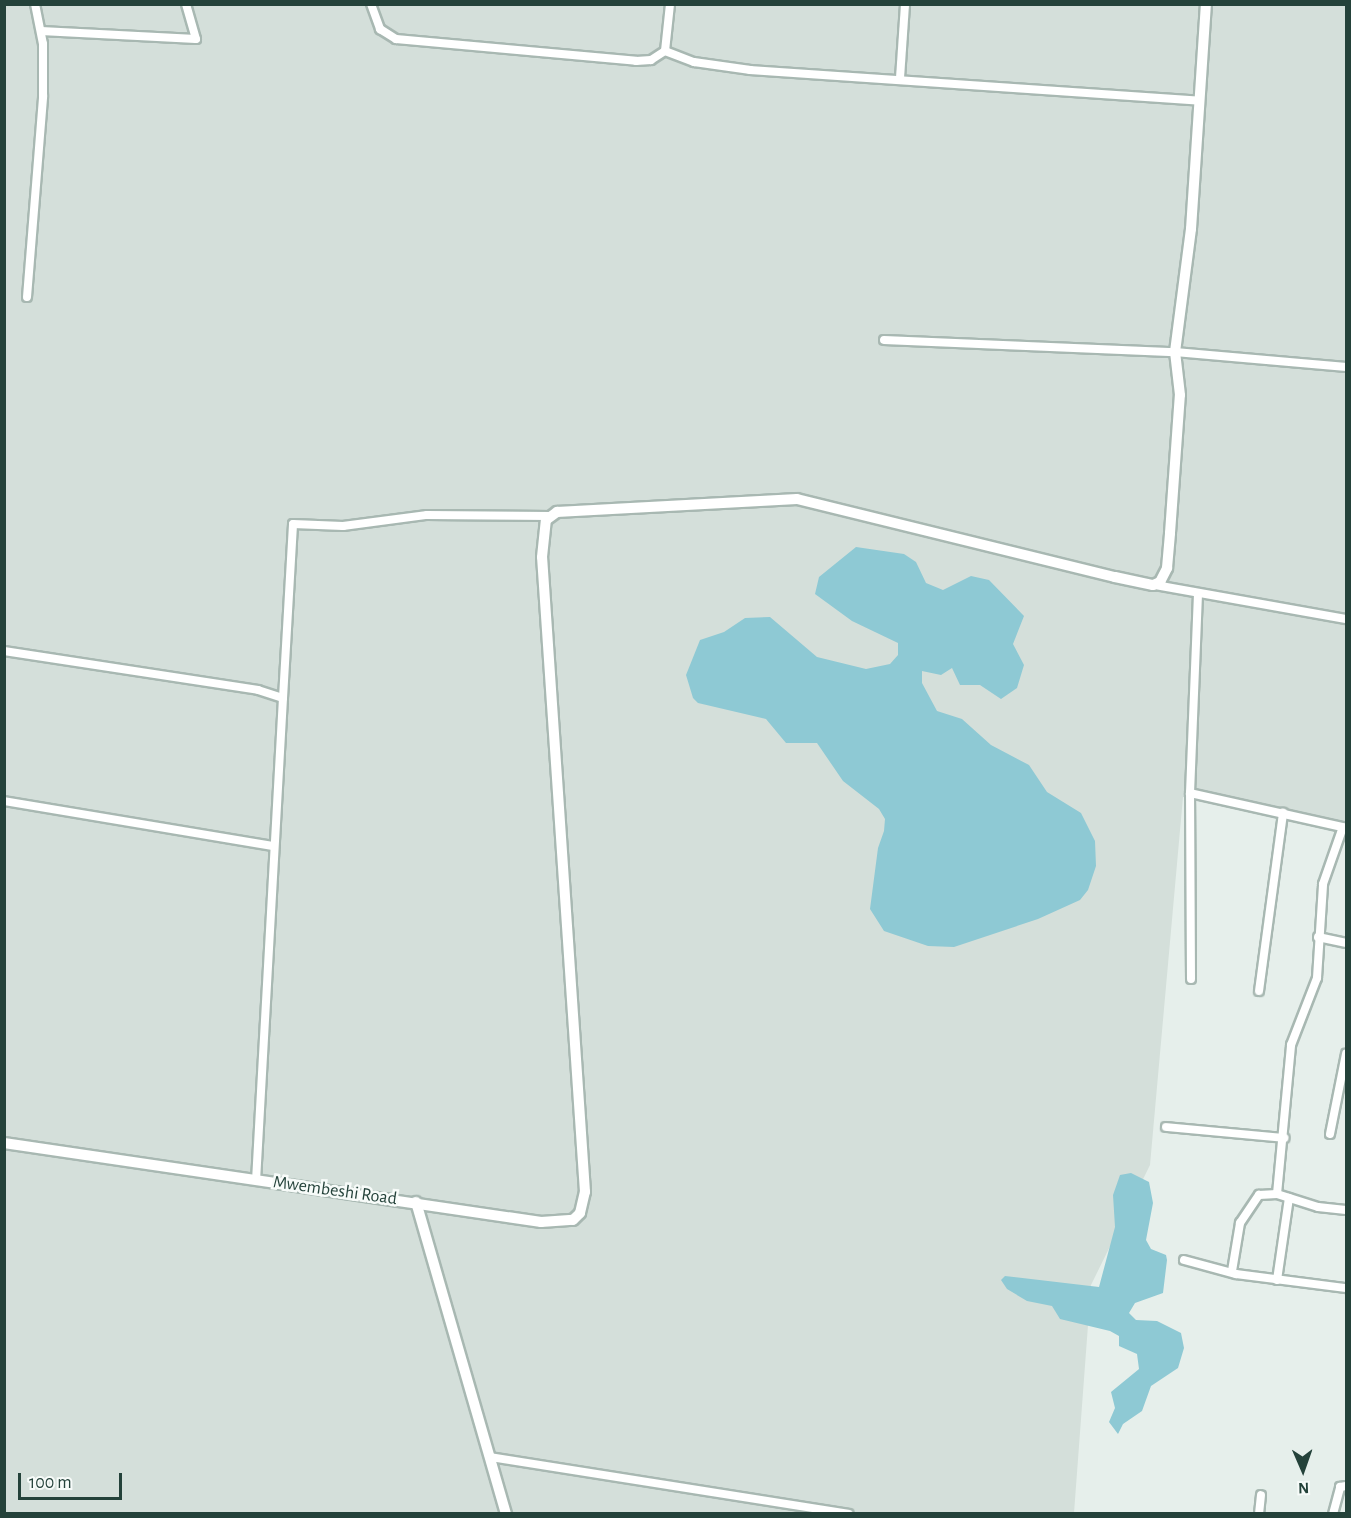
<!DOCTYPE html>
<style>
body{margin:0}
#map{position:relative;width:1351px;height:1518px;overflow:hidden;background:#e6efeb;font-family:"Alegreya Sans",sans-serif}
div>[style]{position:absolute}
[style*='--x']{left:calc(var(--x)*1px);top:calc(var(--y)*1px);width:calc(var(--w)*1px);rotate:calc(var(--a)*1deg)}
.built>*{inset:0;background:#d4dfda}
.water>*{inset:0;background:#8ec9d4}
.roads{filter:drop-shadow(2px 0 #a8b8b2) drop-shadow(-2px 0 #a8b8b2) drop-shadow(0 2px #a8b8b2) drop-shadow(0 -2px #a8b8b2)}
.minor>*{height:8px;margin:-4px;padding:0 4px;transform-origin:4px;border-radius:4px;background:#fff}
.tertiary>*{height:10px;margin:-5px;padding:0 5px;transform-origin:5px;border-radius:5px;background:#fff}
span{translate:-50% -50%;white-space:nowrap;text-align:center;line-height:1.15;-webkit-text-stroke:5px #f7fbf9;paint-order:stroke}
.street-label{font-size:18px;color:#24423a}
.frame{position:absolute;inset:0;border:6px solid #24423a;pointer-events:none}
.north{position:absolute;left:1273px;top:1440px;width:60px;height:60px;-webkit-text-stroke:4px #f7fbf9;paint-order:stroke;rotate:178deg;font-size:16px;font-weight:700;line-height:24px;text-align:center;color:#24423a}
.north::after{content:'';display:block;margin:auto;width:21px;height:27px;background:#24423a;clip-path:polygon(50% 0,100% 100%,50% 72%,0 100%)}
.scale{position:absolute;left:18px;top:1473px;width:104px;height:27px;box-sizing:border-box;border:3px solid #24423a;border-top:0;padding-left:8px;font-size:18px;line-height:21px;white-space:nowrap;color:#24423a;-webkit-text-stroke:4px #f7fbf9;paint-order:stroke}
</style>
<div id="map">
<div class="built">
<i style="clip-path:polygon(5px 5px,1346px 5px,1346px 824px,1183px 797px,1150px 1165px,1091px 1285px,1074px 1513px,5px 1514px)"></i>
</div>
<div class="water">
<i style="clip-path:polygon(856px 547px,904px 554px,916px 562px,926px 583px,943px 590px,971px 576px,989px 580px,1024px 616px,1013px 644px,1024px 665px,1017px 688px,1001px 699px,980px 685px,960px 685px,952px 668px,941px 675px,922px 671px,922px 683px,937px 711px,962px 719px,991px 745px,1029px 765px,1047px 792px,1081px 813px,1095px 841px,1096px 866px,1088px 890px,1080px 900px,1038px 919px,954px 947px,928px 946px,884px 931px,870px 909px,878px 848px,884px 831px,885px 819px,879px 809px,843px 781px,817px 743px,786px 743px,766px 719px,698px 703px,693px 698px,686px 675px,700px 640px,724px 632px,745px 618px,770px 617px,817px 657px,866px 669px,890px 664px,898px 655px,898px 643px,852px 621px,815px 594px,819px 577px)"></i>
<i style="clip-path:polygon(1131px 1173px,1149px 1182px,1153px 1203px,1146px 1240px,1151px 1249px,1166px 1255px,1167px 1260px,1163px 1293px,1135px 1303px,1129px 1313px,1136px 1320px,1157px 1321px,1181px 1333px,1184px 1348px,1178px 1368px,1151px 1386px,1142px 1411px,1123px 1424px,1118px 1434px,1109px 1422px,1115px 1408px,1111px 1392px,1139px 1369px,1137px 1354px,1119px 1346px,1119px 1336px,1110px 1331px,1060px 1319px,1052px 1306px,1027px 1301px,1007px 1289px,1001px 1280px,1005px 1276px,1099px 1287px,1115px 1227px,1113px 1195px,1120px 1175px)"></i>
</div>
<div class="roads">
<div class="minor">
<i style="--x:371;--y:4;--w:27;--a:70"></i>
<i style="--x:380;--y:29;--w:19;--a:32"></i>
<i style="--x:396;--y:39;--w:241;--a:5.2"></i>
<i style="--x:636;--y:61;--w:15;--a:-4"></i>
<i style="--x:651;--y:60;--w:17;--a:-33"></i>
<i style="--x:665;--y:51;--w:47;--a:-83.9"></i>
<i style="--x:41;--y:31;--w:155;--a:3"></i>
<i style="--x:196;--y:39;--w:36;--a:-106"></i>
<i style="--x:665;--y:51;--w:31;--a:21"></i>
<i style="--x:694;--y:62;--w:57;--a:8.1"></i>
<i style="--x:750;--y:70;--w:451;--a:3.9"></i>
<i style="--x:900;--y:78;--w:74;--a:-86.1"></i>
<i style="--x:27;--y:297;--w:202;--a:-85.4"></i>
<i style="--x:43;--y:96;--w:52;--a:-90"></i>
<i style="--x:43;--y:44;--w:41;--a:-101.3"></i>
<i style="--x:884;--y:340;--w:291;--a:2.4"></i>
<i style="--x:1175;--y:352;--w:172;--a:5"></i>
<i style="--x:1155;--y:585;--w:194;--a:10.1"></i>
<i style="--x:4;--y:651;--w:257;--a:8.7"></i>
<i style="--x:258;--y:690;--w:26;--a:18"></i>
<i style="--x:283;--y:698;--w:483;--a:93.2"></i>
<i style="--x:283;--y:698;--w:174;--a:-86.7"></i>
<i style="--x:293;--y:524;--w:50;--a:2.3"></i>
<i style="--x:343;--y:526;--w:85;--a:-7.5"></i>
<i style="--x:427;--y:515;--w:123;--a:0.5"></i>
<i style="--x:1190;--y:793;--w:160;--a:12.6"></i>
<i style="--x:4;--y:801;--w:273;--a:9.5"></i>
<i style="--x:1318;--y:937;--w:29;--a:12"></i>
<i style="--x:1191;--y:979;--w:186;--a:-90.3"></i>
<i style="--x:1190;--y:793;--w:200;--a:-87.7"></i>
<i style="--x:1259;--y:991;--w:180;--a:-82.3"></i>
<i style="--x:1166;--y:1127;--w:119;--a:5.3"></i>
<i style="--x:1330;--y:1134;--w:82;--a:-78.7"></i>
<i style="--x:1277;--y:1194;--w:150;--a:-84.6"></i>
<i style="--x:1291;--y:1045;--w:72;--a:-68.8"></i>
<i style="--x:1317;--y:978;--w:94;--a:-86.3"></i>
<i style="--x:1323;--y:884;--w:60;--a:-70.7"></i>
<i style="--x:1184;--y:1260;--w:54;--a:15.1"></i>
<i style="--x:1236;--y:1274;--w:111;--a:7.3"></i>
<i style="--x:1232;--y:1271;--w:49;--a:-80.5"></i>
<i style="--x:1240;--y:1223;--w:34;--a:-56"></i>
<i style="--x:1259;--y:1195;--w:18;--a:-3"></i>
<i style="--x:1277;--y:1194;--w:43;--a:17.6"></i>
<i style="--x:1318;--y:1207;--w:28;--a:6"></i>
<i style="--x:1277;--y:1280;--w:83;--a:-81.7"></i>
<i style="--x:490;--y:1457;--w:363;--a:9"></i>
<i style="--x:1259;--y:1514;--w:19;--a:-84"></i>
<i style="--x:1333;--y:1514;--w:28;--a:-75"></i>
<i style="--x:1340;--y:1487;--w:6;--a:-9"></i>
</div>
<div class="tertiary">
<i style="--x:4;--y:1143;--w:543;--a:8.37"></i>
<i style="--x:541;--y:1222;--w:32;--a:-4"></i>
<i style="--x:573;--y:1220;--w:10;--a:-45"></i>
<i style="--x:580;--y:1213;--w:22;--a:-77"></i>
<i style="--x:585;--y:1192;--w:636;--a:-93.87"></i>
<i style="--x:542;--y:557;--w:37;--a:-84"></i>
<i style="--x:546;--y:520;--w:14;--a:-36"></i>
<i style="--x:557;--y:512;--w:240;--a:-3.1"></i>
<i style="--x:797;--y:499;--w:327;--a:13.8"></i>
<i style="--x:1115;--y:577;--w:39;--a:12"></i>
<i style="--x:1153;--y:585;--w:8;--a:-23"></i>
<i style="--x:1160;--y:582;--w:16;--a:-63"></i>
<i style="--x:1167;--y:568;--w:35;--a:-85"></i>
<i style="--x:1170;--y:533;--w:138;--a:-85.9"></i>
<i style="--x:1180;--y:395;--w:43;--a:-96.6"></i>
<i style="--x:1175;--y:352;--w:124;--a:-82.6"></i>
<i style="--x:1191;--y:229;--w:225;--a:-86.2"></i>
<i style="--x:416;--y:1202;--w:325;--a:73.9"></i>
</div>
</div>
<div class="street-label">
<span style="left:335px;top:1191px;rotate:8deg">Mwembeshi Road</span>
</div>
<div class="frame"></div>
<div class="north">N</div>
<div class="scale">100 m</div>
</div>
